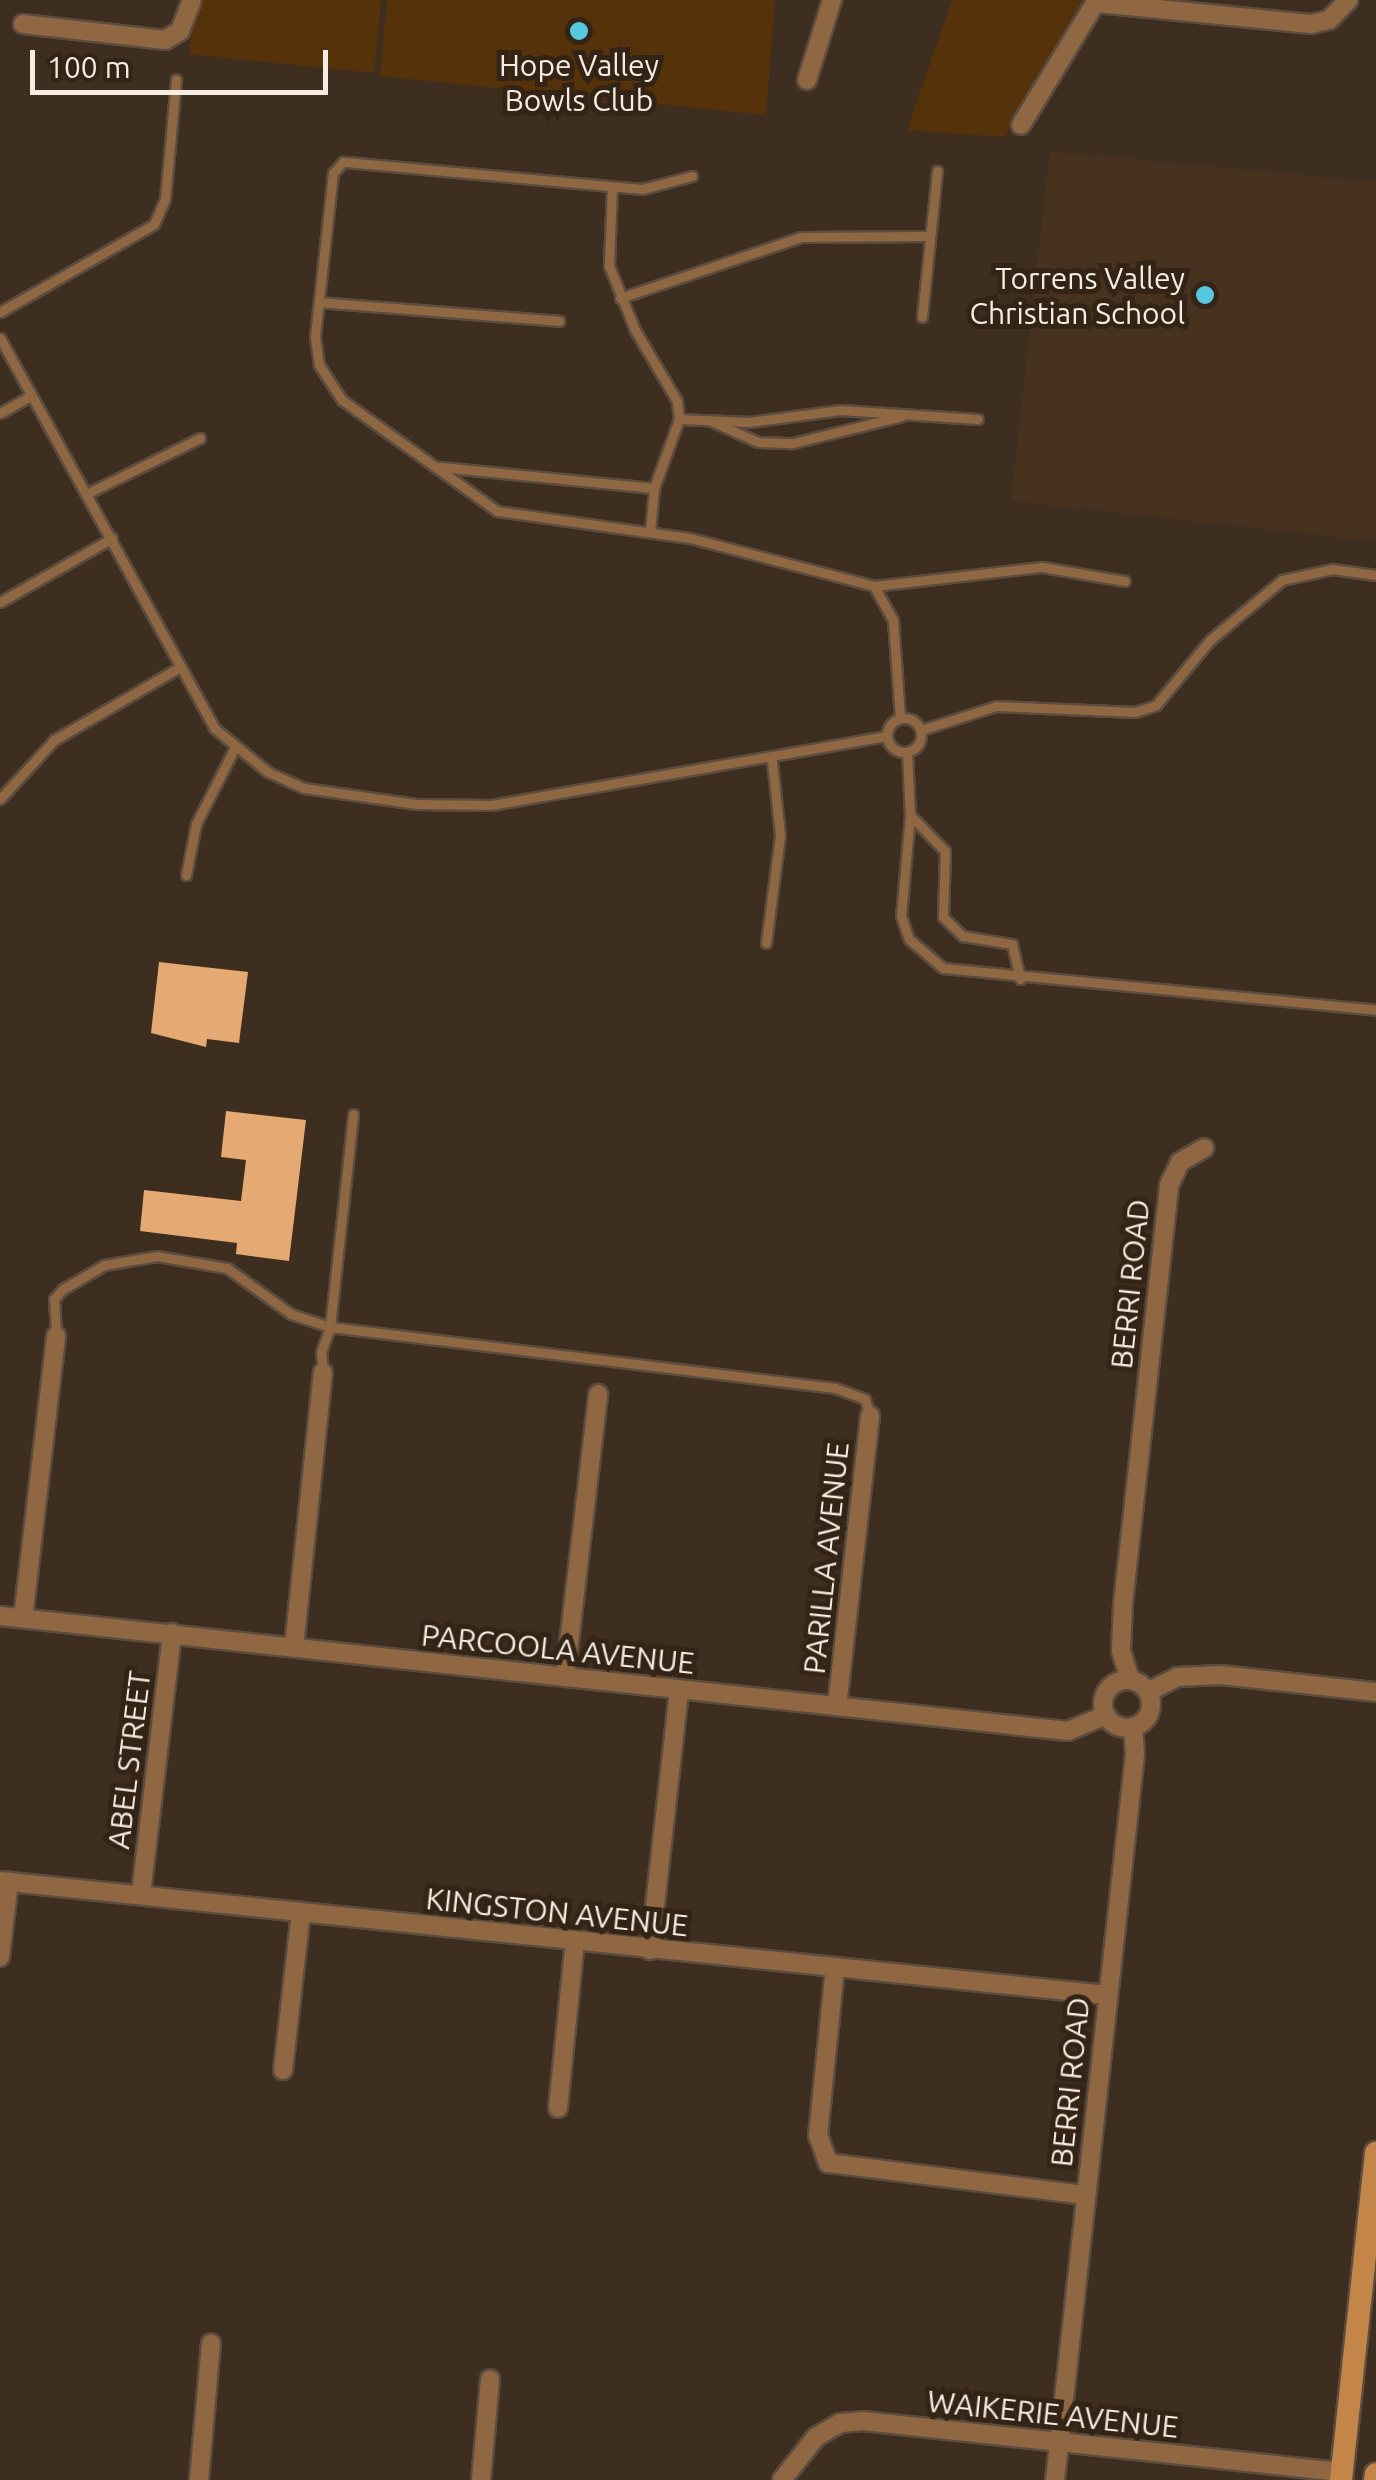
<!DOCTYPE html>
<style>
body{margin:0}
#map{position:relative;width:1376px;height:2480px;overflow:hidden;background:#3d2e20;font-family:Ubuntu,sans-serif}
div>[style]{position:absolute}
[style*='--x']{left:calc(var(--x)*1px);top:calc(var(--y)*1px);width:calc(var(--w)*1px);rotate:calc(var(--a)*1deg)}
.built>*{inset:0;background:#47321f}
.green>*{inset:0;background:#56320b}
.building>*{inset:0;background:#e5aa73}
.roads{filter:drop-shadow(2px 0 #5b4c3f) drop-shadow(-2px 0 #5b4c3f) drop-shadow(0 2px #5b4c3f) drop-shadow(0 -2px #5b4c3f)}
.service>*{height:9px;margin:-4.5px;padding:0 4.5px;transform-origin:4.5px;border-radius:4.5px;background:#8f6843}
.service>.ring{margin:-4.5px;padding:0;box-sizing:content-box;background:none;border:9px solid #8f6843;border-radius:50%}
.minor>*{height:18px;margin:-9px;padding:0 9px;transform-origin:9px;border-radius:9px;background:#8f6843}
.minor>.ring{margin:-9px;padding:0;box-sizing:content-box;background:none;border:18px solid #8f6843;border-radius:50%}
.secondary>*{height:22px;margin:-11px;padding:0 11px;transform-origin:11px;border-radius:11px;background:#c38548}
.dots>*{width:28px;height:28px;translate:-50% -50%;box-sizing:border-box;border:5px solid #332416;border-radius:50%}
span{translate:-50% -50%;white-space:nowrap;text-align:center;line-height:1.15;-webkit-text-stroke:10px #332416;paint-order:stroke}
.poi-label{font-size:30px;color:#f6ece3}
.right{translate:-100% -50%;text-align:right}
.street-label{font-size:30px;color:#f6ece3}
.scale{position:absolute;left:30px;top:50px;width:298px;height:45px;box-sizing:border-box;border:5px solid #f6ece3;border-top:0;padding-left:12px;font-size:30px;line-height:35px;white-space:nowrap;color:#f6ece3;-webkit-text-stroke:8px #332416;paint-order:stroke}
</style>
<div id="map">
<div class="built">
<i style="clip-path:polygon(1050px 151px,1376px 182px,1376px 541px,1011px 501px)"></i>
</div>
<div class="green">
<i style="clip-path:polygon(196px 0,381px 0,374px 73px,189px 54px)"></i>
<i style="clip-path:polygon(387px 0,775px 0,766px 115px,380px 76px)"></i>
<i style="clip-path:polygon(952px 0,1086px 0,1004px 137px,907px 130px)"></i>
</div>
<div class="building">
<i style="clip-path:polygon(159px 962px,248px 972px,239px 1043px,207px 1039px,206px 1047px,151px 1033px)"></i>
<i style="clip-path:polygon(226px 1111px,306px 1120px,289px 1261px,236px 1254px,237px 1243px,140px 1231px,144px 1190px,241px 1201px,246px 1160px,221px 1157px)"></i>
</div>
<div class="roads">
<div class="service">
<i style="--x:692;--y:176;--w:52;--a:165.4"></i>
<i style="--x:642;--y:189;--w:300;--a:-174.8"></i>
<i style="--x:343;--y:162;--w:15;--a:132"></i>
<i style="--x:333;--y:173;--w:165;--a:96.3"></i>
<i style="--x:315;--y:337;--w:28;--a:82"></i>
<i style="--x:319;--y:365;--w:42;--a:56.7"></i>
<i style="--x:342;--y:400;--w:191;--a:35.6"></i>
<i style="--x:497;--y:511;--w:195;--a:8"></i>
<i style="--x:690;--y:538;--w:190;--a:14.6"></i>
<i style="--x:874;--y:586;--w:39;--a:61"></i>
<i style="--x:893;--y:620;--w:98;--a:85.9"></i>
<i style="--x:612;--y:187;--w:79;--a:92.2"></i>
<i style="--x:609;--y:266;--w:69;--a:67.9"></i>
<i style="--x:635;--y:330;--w:82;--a:59.4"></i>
<i style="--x:677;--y:401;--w:18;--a:84"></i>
<i style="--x:679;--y:419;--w:73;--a:109.9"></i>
<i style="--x:654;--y:488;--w:44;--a:95.2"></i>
<i style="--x:620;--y:298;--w:191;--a:-18.6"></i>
<i style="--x:801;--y:237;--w:127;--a:-0.5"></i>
<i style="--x:319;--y:302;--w:241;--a:4.5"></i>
<i style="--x:0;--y:312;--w:177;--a:-29.7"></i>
<i style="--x:154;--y:224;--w:27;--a:-66"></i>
<i style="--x:165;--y:199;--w:120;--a:-84.7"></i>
<i style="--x:922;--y:317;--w:147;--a:-84.1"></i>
<i style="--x:0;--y:338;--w:445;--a:61.2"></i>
<i style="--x:214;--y:728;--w:70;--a:39.2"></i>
<i style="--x:268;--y:772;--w:39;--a:24"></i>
<i style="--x:304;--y:788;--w:113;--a:8.1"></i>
<i style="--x:416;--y:804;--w:75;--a:0.8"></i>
<i style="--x:491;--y:805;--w:401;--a:-9.9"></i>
<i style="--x:0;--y:413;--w:35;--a:-29"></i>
<i style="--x:679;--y:419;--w:70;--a:2.5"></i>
<i style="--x:749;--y:422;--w:92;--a:-7.5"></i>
<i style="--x:840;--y:410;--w:138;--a:3.7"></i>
<i style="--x:711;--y:421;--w:51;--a:24.1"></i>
<i style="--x:758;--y:442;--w:35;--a:2"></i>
<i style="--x:793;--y:443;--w:112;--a:-13.9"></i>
<i style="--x:440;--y:467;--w:215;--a:5.6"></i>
<i style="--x:86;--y:494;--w:127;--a:-26.2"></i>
<i style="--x:874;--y:586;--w:169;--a:-6.5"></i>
<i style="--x:1042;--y:567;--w:84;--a:9.6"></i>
<i style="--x:0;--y:602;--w:129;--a:-29.7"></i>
<i class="ring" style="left:887px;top:718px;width:25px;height:25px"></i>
<i style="--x:921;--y:730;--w:79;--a:-17.7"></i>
<i style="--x:996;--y:706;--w:139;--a:2.5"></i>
<i style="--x:1135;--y:712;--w:22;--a:-18"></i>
<i style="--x:1156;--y:705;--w:85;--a:-50.3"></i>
<i style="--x:1210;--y:640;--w:94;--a:-39.8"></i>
<i style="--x:1282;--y:580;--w:51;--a:-12.4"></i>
<i style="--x:1332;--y:569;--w:44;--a:7.8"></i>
<i style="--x:907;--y:752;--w:63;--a:87.3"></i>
<i style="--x:910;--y:815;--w:101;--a:95.1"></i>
<i style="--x:901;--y:916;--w:24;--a:71"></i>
<i style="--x:909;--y:939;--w:45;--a:40.5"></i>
<i style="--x:943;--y:968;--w:435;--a:5.5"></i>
<i style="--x:0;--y:799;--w:80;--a:-47.5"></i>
<i style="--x:54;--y:740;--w:146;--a:-30.1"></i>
<i style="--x:910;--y:815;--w:50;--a:45.8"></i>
<i style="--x:945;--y:851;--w:66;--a:91.7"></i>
<i style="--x:943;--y:917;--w:28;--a:44"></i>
<i style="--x:963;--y:936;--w:50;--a:9.3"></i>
<i style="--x:1012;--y:944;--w:36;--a:77"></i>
<i style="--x:186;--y:875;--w:52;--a:-78.9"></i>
<i style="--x:196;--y:824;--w:84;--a:-63.1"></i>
<i style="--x:766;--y:943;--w:109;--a:-82.6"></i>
<i style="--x:780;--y:835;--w:74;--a:-96.2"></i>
<i style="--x:56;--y:1336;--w:37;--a:-93"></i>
<i style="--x:54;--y:1299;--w:13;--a:-48"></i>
<i style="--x:63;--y:1289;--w:48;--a:-30.3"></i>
<i style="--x:104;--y:1265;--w:54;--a:-9.6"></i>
<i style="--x:157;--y:1256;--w:71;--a:9.7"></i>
<i style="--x:227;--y:1268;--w:79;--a:35.7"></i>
<i style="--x:291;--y:1314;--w:41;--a:18.4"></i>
<i style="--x:330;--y:1327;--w:214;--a:-83.8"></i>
<i style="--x:323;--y:1373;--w:21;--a:-95"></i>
<i style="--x:321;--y:1352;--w:27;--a:-70"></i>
<i style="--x:330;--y:1327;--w:509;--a:6.89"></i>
<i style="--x:835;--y:1388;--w:32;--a:20"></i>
<i style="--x:865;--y:1399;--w:18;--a:74"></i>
</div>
<div class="minor">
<i style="--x:1097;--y:3;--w:215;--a:5.6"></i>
<i style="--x:1311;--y:24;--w:18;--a:-13"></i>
<i style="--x:1329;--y:20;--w:28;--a:-46"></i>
<i style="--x:23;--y:24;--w:143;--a:6.4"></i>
<i style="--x:165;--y:40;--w:17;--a:-31"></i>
<i style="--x:180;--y:31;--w:33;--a:-69"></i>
<i style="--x:807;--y:80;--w:84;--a:-72.6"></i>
<i style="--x:1021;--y:125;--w:146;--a:-58.7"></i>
<i style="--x:0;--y:1616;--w:1074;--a:6.15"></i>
<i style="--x:1068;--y:1731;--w:41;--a:-22.8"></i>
<i style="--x:23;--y:1618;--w:284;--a:-83.3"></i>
<i style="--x:294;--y:1647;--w:276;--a:-84"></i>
<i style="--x:565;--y:1677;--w:285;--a:-83.3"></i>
<i style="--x:1130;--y:1680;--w:30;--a:-107"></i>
<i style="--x:1121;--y:1651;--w:47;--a:-87.6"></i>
<i style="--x:1123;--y:1604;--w:422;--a:-83.7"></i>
<i style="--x:1169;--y:1185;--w:25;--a:-64"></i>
<i style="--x:1180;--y:1162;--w:28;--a:-30"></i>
<i class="ring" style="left:1103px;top:1680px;width:30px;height:30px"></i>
<i style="--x:1148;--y:1692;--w:33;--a:-27"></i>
<i style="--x:1177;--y:1677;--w:44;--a:-2.6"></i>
<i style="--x:1221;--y:1675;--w:156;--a:6.3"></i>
<i style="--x:837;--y:1706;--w:292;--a:-83.5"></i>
<i style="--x:0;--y:1881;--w:1113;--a:5.88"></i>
<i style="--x:141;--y:1894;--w:263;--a:-83.2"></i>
<i style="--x:650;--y:1950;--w:262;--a:-83.6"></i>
<i style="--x:0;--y:1957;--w:76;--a:-83.2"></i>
<i style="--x:835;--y:1968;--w:168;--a:95.8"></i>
<i style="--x:818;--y:2135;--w:30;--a:70"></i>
<i style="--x:828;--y:2163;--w:259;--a:7.1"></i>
<i style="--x:283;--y:2070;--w:159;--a:-83.5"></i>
<i style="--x:558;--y:2108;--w:168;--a:-84.2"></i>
<i style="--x:199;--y:2480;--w:137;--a:-85"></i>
<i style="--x:481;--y:2480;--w:101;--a:-84.9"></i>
<i style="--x:782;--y:2480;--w:55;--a:-51.7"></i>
<i style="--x:816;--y:2437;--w:28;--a:-30"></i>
<i style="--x:840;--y:2423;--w:23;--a:-5"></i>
<i style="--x:863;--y:2421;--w:482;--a:6.1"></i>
<i style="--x:1055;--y:2480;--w:730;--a:-83.71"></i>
<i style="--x:1135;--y:1754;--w:27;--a:-94"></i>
</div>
<div class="secondary">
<i style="--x:1341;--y:2480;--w:329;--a:-83.9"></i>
<i style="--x:1375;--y:2480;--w:6;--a:-81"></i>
</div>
</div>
<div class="dots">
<i style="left:579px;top:31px;background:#56c9e1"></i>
<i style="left:1205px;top:295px;background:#56c9e1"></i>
</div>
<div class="poi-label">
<span style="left:579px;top:82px">Hope Valley<br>Bowls Club</span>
<span class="right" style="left:1185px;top:295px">Torrens Valley<br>Christian School</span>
</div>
<div class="street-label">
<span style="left:1130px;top:1284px;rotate:-84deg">BERRI ROAD</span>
<span style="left:826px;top:1558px;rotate:-84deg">PARILLA AVENUE</span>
<span style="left:558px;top:1649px;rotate:6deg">PARCOOLA AVENUE</span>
<span style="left:129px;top:1760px;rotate:-83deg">ABEL STREET</span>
<span style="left:557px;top:1912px;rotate:6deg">KINGSTON AVENUE</span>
<span style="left:1070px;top:2082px;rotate:-84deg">BERRI ROAD</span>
<span style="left:1053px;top:2414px;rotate:6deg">WAIKERIE AVENUE</span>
</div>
<div class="scale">100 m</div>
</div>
